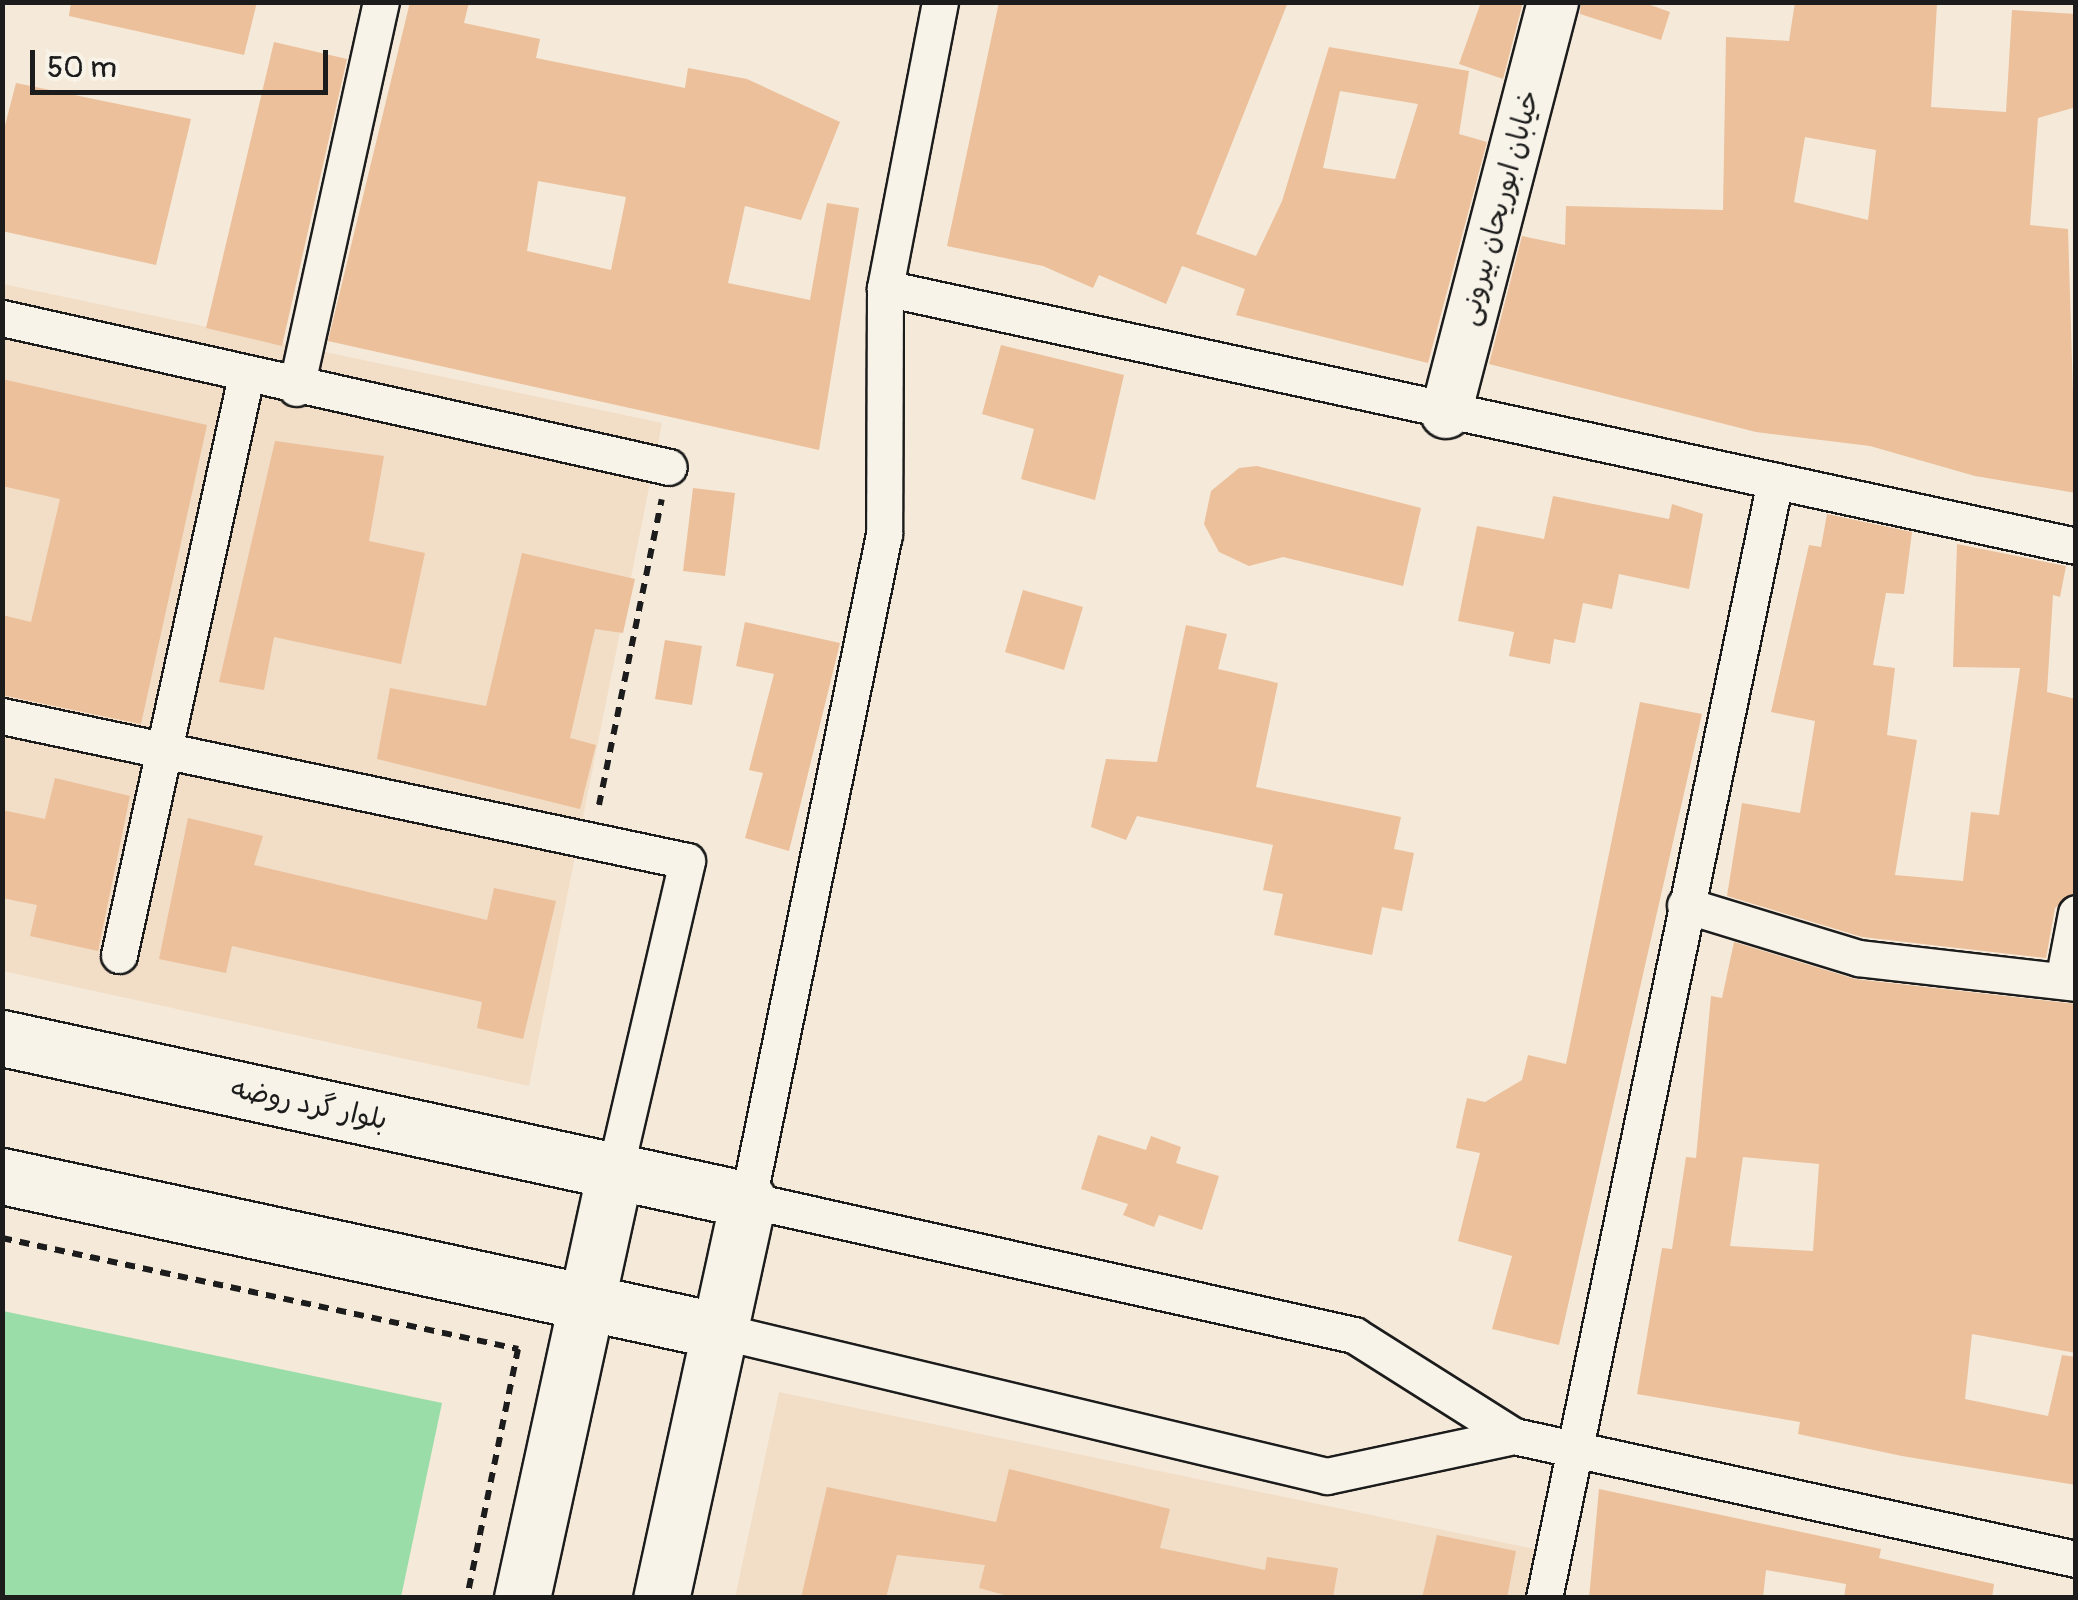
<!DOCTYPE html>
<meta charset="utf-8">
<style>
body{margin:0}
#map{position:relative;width:2078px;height:1600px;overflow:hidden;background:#f5e9d9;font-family:Pangolin,"Playpen Sans Arabic",sans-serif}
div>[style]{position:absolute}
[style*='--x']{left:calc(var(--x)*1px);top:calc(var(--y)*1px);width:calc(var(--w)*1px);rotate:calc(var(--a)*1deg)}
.built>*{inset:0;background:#f2ddc6}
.green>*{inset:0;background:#9bdda8}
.building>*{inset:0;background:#ebc09b}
.path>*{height:6px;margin-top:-3px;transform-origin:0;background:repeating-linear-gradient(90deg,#1c1c1c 0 10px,transparent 0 18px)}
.roads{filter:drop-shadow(2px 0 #1c1c1c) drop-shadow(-2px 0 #1c1c1c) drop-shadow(0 2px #1c1c1c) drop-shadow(0 -2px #1c1c1c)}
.street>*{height:35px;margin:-17.5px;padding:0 17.5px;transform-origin:17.5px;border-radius:17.5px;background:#f7f3e8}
.secondary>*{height:50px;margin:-25px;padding:0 25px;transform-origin:25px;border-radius:25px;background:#f7f3e8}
.primary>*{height:55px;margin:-27.5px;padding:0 27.5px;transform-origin:27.5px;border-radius:27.5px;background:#f7f3e8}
span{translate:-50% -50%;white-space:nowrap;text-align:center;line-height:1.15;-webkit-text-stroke:10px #f7f3e8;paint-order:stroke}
.street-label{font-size:28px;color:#1c1c1c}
.frame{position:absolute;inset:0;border:5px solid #1c1c1c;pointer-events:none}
.scale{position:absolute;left:30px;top:50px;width:298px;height:45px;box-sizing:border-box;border:5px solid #1c1c1c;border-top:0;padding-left:12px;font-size:30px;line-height:35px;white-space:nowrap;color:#1c1c1c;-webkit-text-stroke:8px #f7f3e8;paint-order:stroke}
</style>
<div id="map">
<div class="built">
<i style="clip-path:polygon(3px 284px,662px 423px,529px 1086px,3px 971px)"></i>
<i style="clip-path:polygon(779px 1392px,1535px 1549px,1525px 1597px,735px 1598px)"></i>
</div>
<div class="green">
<i style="clip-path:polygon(3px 1311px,442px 1403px,401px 1597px,3px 1597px)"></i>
</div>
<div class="building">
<i style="clip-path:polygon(71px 2px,257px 2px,244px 55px,69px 16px)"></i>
<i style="clip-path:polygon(evenodd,410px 2px,469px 2px,464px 23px,540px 39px,536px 58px,685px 88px,688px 68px,747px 79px,840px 122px,801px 220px,745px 206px,728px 283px,810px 300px,827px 203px,859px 208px,819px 450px,328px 341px,410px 2px,538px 181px,626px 197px,611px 270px,527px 251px,538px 181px)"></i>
<i style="clip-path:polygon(evenodd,999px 2px,1288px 2px,1196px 234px,1256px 256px,1282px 201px,1329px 47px,1469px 71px,1459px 134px,1487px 142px,1428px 363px,1236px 315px,1245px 289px,1182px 266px,1166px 304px,1099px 275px,1093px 288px,1043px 266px,947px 246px,999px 2px,1340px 91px,1418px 104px,1395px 179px,1323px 168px,1340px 91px)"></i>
<i style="clip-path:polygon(1481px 2px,1523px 2px,1503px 79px,1459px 64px)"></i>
<i style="clip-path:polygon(1581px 2px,1642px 2px,1670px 12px,1661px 40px,1580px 14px)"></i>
<i style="clip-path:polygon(evenodd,1795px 2px,1937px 4px,1931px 107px,2006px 112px,2012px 10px,2076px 14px,2076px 107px,2038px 118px,2030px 225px,2068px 229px,2076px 493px,1975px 476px,1870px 446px,1756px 432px,1489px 364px,1522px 236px,1565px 245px,1566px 206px,1723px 210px,1726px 37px,1789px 41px,1795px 2px,1805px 137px,1876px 150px,1868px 220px,1794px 202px,1805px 137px)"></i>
<i style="clip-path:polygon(274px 42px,347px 59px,282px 346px,206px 328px)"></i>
<i style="clip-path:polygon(16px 83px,191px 119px,156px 265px,2px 231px,2px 137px)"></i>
<i style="clip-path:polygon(1001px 345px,1124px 375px,1095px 500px,1021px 479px,1034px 429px,982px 414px)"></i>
<i style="clip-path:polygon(2px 379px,207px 425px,141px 724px,2px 695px,2px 615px,31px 622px,60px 499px,2px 486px)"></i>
<i style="clip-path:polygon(275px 441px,384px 456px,369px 541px,425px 553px,401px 664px,274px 637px,264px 690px,219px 682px)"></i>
<i style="clip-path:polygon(1257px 466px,1421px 508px,1403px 586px,1283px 557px,1249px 566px,1219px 552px,1204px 524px,1211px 491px,1239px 468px)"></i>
<i style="clip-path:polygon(693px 488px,735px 493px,725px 576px,683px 571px)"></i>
<i style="clip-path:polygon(1553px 496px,1669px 519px,1672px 504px,1703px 514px,1689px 589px,1619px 574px,1612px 609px,1583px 603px,1575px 643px,1554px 639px,1550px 664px,1509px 656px,1514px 632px,1458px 621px,1477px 526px,1544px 539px)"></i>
<i style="clip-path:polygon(1827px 514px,1912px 532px,1904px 594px,1886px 593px,1873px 665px,1895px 668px,1887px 735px,1917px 740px,1895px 875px,1963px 881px,1971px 812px,1999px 815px,2020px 668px,1953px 667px,1957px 544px,2066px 566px,2060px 597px,2053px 595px,2047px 692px,2076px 699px,2076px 892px,2055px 908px,2046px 958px,1862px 937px,1727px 896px,1742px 803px,1800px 813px,1815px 721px,1771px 712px,1809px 545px,1821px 547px)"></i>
<i style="clip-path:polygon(522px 553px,635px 579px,623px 633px,595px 629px,570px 738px,596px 745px,580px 809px,377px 759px,390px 688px,486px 706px)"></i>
<i style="clip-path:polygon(1023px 590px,1083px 607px,1064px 670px,1005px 652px)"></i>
<i style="clip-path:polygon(745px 622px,840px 643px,789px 851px,745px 838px,763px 773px,749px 770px,774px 674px,736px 666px)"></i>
<i style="clip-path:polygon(1186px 625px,1227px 634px,1218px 669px,1278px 683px,1256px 787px,1401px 817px,1394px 849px,1414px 853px,1402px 911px,1382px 907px,1372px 955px,1274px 935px,1283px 894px,1263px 890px,1273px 845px,1137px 816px,1126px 840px,1091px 827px,1106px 759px,1157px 762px)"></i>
<i style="clip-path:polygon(665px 640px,702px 646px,692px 705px,655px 699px)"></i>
<i style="clip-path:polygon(1640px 702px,1702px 714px,1559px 1345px,1492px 1329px,1512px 1256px,1458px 1241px,1480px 1153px,1456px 1148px,1467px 1098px,1485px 1102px,1522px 1080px,1528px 1055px,1566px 1064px)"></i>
<i style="clip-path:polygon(55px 778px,130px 796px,98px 951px,30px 936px,37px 905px,2px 898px,2px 810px,45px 819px)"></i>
<i style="clip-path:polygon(188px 818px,263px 836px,254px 865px,487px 920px,494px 888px,556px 901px,523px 1039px,477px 1028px,482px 1002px,232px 946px,226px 973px,159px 959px)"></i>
<i style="clip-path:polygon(evenodd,1734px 942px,1855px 979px,2076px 1004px,2076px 1353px,1972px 1334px,1965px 1399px,2048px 1416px,2062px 1355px,2076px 1357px,2076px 1485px,1902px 1456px,1798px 1434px,1800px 1422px,1637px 1394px,1662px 1248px,1672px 1249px,1686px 1157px,1696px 1158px,1711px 996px,1722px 998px,1734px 942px,1743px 1157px,1819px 1164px,1813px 1251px,1730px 1246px,1743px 1157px)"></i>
<i style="clip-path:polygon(1098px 1135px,1146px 1150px,1151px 1136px,1181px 1147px,1176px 1163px,1219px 1176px,1202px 1230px,1159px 1215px,1154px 1227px,1123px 1215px,1128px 1204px,1081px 1189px)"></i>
<i style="clip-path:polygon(1009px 1469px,1170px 1509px,1160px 1548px,1265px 1570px,1267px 1557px,1338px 1568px,1333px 1598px,1015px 1598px,979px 1588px,985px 1565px,897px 1555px,886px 1598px,801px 1598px,827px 1487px,996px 1522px)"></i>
<i style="clip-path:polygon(1599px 1489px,1881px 1549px,1879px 1558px,1994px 1584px,1992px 1598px,1844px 1598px,1846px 1584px,1766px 1570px,1763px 1598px,1589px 1598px)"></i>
<i style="clip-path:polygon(1437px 1535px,1516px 1551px,1507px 1598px,1422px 1598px)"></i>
</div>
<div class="path">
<i style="--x:599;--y:805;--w:312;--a:-78.4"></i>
<i style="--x:2;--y:1238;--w:528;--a:12.14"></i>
<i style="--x:518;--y:1349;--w:254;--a:101.6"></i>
</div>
<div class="roads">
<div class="street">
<i style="--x:940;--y:2;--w:291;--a:100.9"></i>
<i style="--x:885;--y:288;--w:246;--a:90.2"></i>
<i style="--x:884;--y:534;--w:680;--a:101.54"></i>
<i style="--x:748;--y:1200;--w:621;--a:12.56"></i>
<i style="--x:1354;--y:1335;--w:189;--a:32.3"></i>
<i style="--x:1514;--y:1436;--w:575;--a:12.35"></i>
<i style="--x:885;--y:288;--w:1219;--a:12.22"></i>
<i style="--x:2;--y:318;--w:683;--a:12.59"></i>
<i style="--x:296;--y:388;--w:395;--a:-77.6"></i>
<i style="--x:2;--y:716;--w:700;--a:11.95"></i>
<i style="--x:687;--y:861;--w:318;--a:103.1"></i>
<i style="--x:1685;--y:905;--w:181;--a:17"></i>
<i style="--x:1858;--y:958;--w:219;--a:6.5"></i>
<i style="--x:119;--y:955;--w:593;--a:-77.63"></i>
<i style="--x:2063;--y:981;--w:69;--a:-79.2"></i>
<i style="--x:720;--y:1331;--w:624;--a:13.44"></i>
<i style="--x:1327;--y:1476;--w:191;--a:-12.1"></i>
<i style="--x:1544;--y:1598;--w:1141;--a:-78.32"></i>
</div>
<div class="secondary">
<i style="--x:1446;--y:413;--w:425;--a:-75.4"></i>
</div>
<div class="primary">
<i style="--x:2;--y:1038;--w:763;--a:12.25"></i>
<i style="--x:748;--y:1200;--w:407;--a:102.3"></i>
<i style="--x:2;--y:1176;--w:735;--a:12.18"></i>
<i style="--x:522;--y:1598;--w:437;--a:-77.7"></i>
</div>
</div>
<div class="street-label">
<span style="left:1500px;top:208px;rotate:-75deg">خیابان ابوریحان بیرونی</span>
<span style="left:309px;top:1105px;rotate:12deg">بلوار گرد روضه</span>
</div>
<div class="frame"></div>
<div class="scale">50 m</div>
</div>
